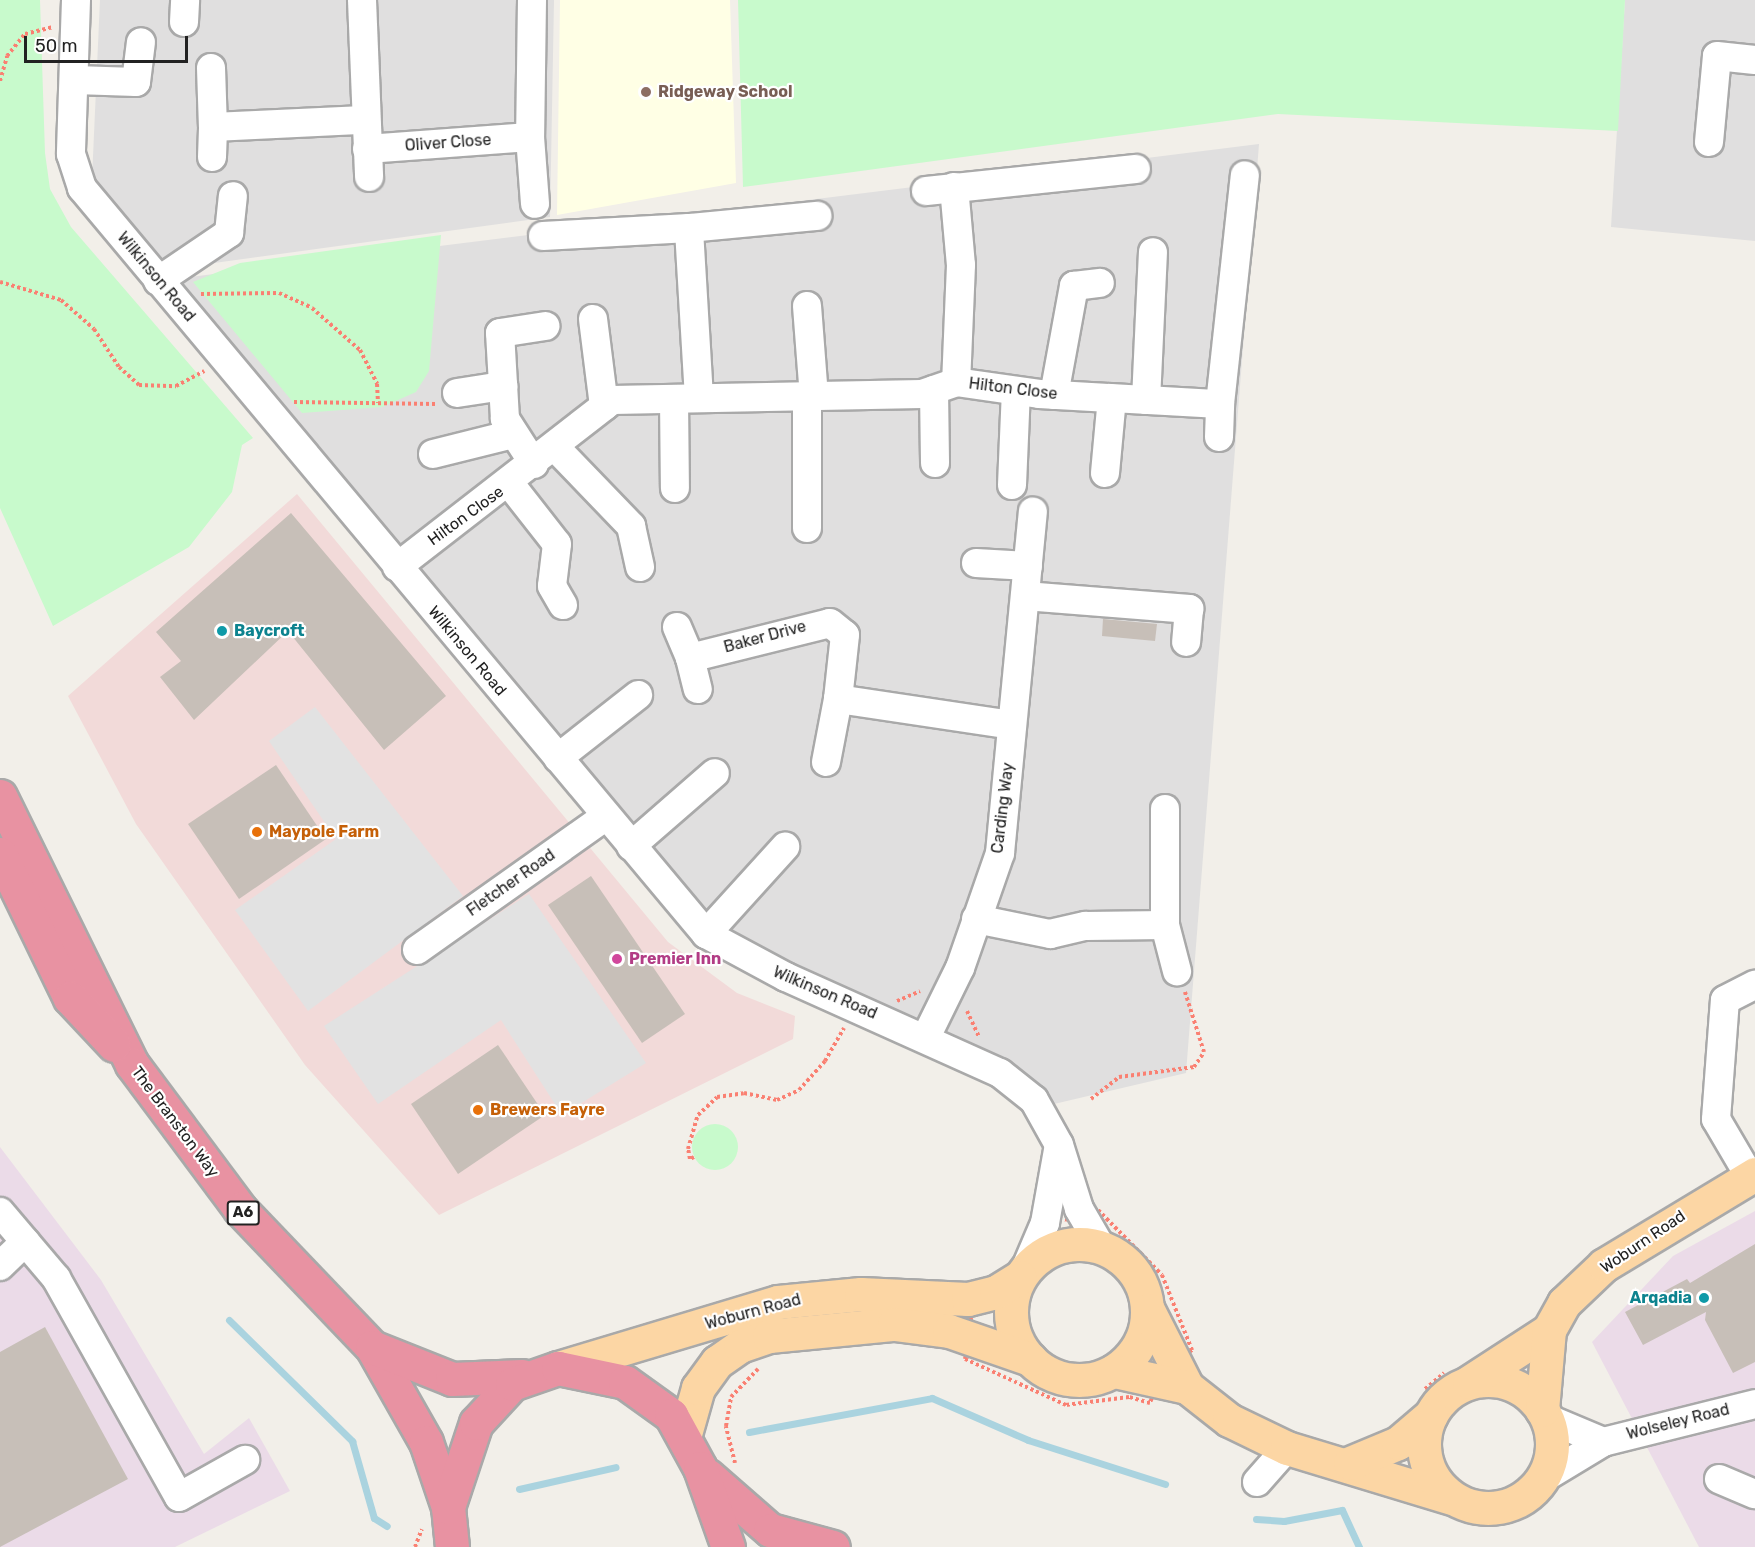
<!DOCTYPE html>
<style>
body{margin:0}
#map{position:relative;width:1755px;height:1547px;overflow:hidden;background:#f2efe9;font-family:Rubik,sans-serif}
div>[style]{position:absolute}
[style*='--x']{left:calc(var(--x)*1px);top:calc(var(--y)*1px);width:calc(var(--w)*1px);rotate:calc(var(--a)*1deg)}
.residential>*{inset:0;background:#e0dfdf}
.commercial>*{inset:0;background:#f2dad9}
.industrial>*{inset:0;background:#ebdbe8}
.education>*{inset:0;background:#ffffe5}
.park>*{inset:0;background:#c8facc}
.round{border-radius:50%}
.parking>*{inset:0;background:#e2e2e2}
.stream>*{height:7px;margin:-3.5px;padding:0 3.5px;transform-origin:3.5px;border-radius:3.5px;background:#aad3df}
.building>*{inset:0;background:#c7bfb8}
.path>*{height:4px;margin-top:-2px;transform-origin:0;background:repeating-linear-gradient(90deg,#fa8072 0 3px,transparent 0 6px)}
.roads{filter:drop-shadow(2px 0 #a9a9a9) drop-shadow(-2px 0 #a9a9a9) drop-shadow(0 2px #a9a9a9) drop-shadow(0 -2px #a9a9a9)}
.minor>*{height:28px;margin:-14px;padding:0 14px;transform-origin:14px;border-radius:14px;background:#fff}
.major>*{height:33px;margin:-16.5px;padding:0 16.5px;transform-origin:16.5px;border-radius:16.5px;background:#fcd6a4}
.major>.ring{margin:-16.5px;padding:0;box-sizing:content-box;background:none;border:33px solid #fcd6a4;border-radius:50%}
.highway>*{height:33px;margin:-16.5px;padding:0 16.5px;transform-origin:16.5px;border-radius:16.5px;background:#e892a2}
.dots>*{width:16px;height:16px;translate:-50% -50%;box-sizing:border-box;border:3px solid #fff;border-radius:50%}
span{translate:-50% -50%;white-space:nowrap;text-align:center;line-height:1.15;-webkit-text-stroke:4.5px #fff;paint-order:stroke}
.shield-label span{padding:2px 4px;background:#fff;border:2px solid;border-radius:4px;-webkit-text-stroke-width:0}
.shield-label{font-size:15px;color:#222;font-weight:700}
.education-label{font-size:16px;color:#785e54;font-weight:700}
.left{translate:0 -50%;text-align:left}
.street-label{font-size:16px;color:#222}
.culture-label{font-size:16px;color:#0d838f;font-weight:700}
.right{translate:-100% -50%;text-align:right}
.food-label{font-size:16px;color:#c56008;font-weight:700}
.hotel-label{font-size:16px;color:#b23c85;font-weight:700}
.scale{position:absolute;left:24px;top:36px;width:164px;height:27px;box-sizing:border-box;border:3px solid #222;border-top:0;padding-left:8px;font-size:18px;line-height:21px;white-space:nowrap;color:#222;-webkit-text-stroke:4px #fff;paint-order:stroke}
</style>
<div id="map">
<div class="residential">
<i style="clip-path:polygon(100px 0,554px 0,550px 217px,163px 270px,92px 179px)"></i>
<i style="clip-path:polygon(1625px 0,1755px 0,1755px 241px,1611px 227px)"></i>
<i style="clip-path:polygon(1259px 144px,1186px 1073px,1054px 1104px,729px 950px,158px 281px)"></i>
</div>
<div class="commercial">
<i style="clip-path:polygon(297px 494px,668px 942px,737px 993px,795px 1016px,793px 1039px,439px 1215px,305px 1065px,136px 824px,68px 696px)"></i>
</div>
<div class="industrial">
<i style="clip-path:polygon(0 1147px,101px 1280px,204px 1454px,249px 1418px,290px 1491px,175px 1547px,0 1547px)"></i>
<i style="clip-path:polygon(1755px 1211px,1755px 1547px,1699px 1547px,1592px 1342px,1673px 1256px)"></i>
</div>
<div class="education">
<i style="clip-path:polygon(560px 0,730px 0,736px 183px,557px 215px)"></i>
</div>
<div class="park">
<i style="clip-path:polygon(0 0,40px 0,45px 153px,50px 189px,71px 227px,253px 438px,242px 445px,232px 492px,189px 547px,53px 626px,0 508px)"></i>
<i style="clip-path:polygon(738px 0,1625px 0,1618px 131px,1278px 114px,743px 187px)"></i>
<i style="clip-path:polygon(441px 235px,429px 371px,416px 392px,382px 407px,302px 413px,193px 282px,240px 263px)"></i>
<i class="round" style="left:692px;top:1124px;width:46px;height:46px"></i>
</div>
<div class="parking">
<i style="clip-path:polygon(315px 707px,463px 896px,308px 1011px,235px 910px,336px 839px,269px 741px)"></i>
<i style="clip-path:polygon(529px 894px,646px 1063px,562px 1115px,501px 1020px,378px 1104px,324px 1026px)"></i>
</div>
<div class="stream">
<i style="--x:229;--y:1320;--w:173;--a:44.5"></i>
<i style="--x:352;--y:1441;--w:80;--a:74.1"></i>
<i style="--x:374;--y:1518;--w:15;--a:32"></i>
<i style="--x:749;--y:1432;--w:186;--a:-10.5"></i>
<i style="--x:932;--y:1398;--w:105;--a:23.6"></i>
<i style="--x:1028;--y:1440;--w:144;--a:17.8"></i>
<i style="--x:519;--y:1489;--w:99;--a:-12.8"></i>
<i style="--x:1256;--y:1519;--w:28;--a:4"></i>
<i style="--x:1284;--y:1521;--w:59;--a:-10.7"></i>
<i style="--x:1342;--y:1510;--w:41;--a:65.3"></i>
</div>
<div class="building">
<i style="clip-path:polygon(291px 513px,446px 696px,384px 750px,288px 631px,194px 720px,160px 677px,181px 661px,156px 632px)"></i>
<i style="clip-path:polygon(1103px 619px,1157px 624px,1155px 641px,1102px 636px)"></i>
<i style="clip-path:polygon(276px 765px,326px 839px,239px 899px,188px 824px)"></i>
<i style="clip-path:polygon(591px 876px,685px 1014px,642px 1043px,548px 905px)"></i>
<i style="clip-path:polygon(498px 1045px,545px 1115px,458px 1174px,411px 1104px)"></i>
<i style="clip-path:polygon(1755px 1244px,1755px 1362px,1733px 1373px,1705px 1320px,1706px 1312px,1643px 1345px,1625px 1312px,1687px 1279px,1690px 1283px)"></i>
<i style="clip-path:polygon(45px 1327px,128px 1479px,0 1547px,0 1352px)"></i>
</div>
<div class="path">
<i style="--x:0;--y:81;--w:26;--a:-74"></i>
<i style="--x:7;--y:56;--w:28;--a:-51"></i>
<i style="--x:25;--y:34;--w:29;--a:-14"></i>
<i style="--x:0;--y:282;--w:64;--a:16.4"></i>
<i style="--x:61;--y:300;--w:44;--a:41.3"></i>
<i style="--x:94;--y:329;--w:45;--a:56.7"></i>
<i style="--x:119;--y:367;--w:27;--a:42"></i>
<i style="--x:139;--y:385;--w:37;--a:2"></i>
<i style="--x:176;--y:386;--w:32;--a:-28"></i>
<i style="--x:201;--y:294;--w:78;--a:-0.7"></i>
<i style="--x:279;--y:293;--w:36;--a:24"></i>
<i style="--x:312;--y:308;--w:64;--a:41.2"></i>
<i style="--x:360;--y:350;--w:38;--a:63"></i>
<i style="--x:377;--y:384;--w:19;--a:87"></i>
<i style="--x:294;--y:402;--w:142;--a:0.8"></i>
<i style="--x:897;--y:1001;--w:25;--a:-23"></i>
<i style="--x:967;--y:1011;--w:29;--a:65"></i>
<i style="--x:1091;--y:1099;--w:36;--a:-38"></i>
<i style="--x:1119;--y:1077;--w:76;--a:-7.6"></i>
<i style="--x:1194;--y:1067;--w:18;--a:-56"></i>
<i style="--x:1204;--y:1052;--w:63;--a:-107.6"></i>
<i style="--x:694;--y:1157;--w:4;--a:153"></i>
<i style="--x:690;--y:1159;--w:10;--a:-101"></i>
<i style="--x:688;--y:1149;--w:35;--a:-74"></i>
<i style="--x:698;--y:1115;--w:26;--a:-43"></i>
<i style="--x:717;--y:1097;--w:27;--a:-8"></i>
<i style="--x:744;--y:1093;--w:34;--a:12"></i>
<i style="--x:777;--y:1100;--w:24;--a:-24"></i>
<i style="--x:799;--y:1090;--w:39;--a:-48"></i>
<i style="--x:825;--y:1061;--w:38;--a:-60"></i>
<i style="--x:1098;--y:1210;--w:91;--a:45.4"></i>
<i style="--x:1162;--y:1275;--w:81;--a:68.2"></i>
<i style="--x:1192;--y:1350;--w:35;--a:143"></i>
<i style="--x:1164;--y:1371;--w:35;--a:114"></i>
<i style="--x:1150;--y:1403;--w:22;--a:-164"></i>
<i style="--x:1129;--y:1397;--w:64;--a:172.8"></i>
<i style="--x:1066;--y:1405;--w:111;--a:-155.5"></i>
<i style="--x:965;--y:1359;--w:34;--a:-78"></i>
<i style="--x:972;--y:1326;--w:40;--a:-98.5"></i>
<i style="--x:966;--y:1286;--w:22;--a:-8"></i>
<i style="--x:988;--y:1283;--w:27;--a:-36"></i>
<i style="--x:1010;--y:1267;--w:25;--a:-53"></i>
<i style="--x:1025;--y:1247;--w:34;--a:-73"></i>
<i style="--x:1035;--y:1215;--w:34;--a:8"></i>
<i style="--x:1069;--y:1220;--w:31;--a:-19"></i>
<i style="--x:1425;--y:1389;--w:25;--a:-40"></i>
<i style="--x:735;--y:1463;--w:38;--a:-104"></i>
<i style="--x:726;--y:1426;--w:29;--a:-80"></i>
<i style="--x:731;--y:1397;--w:39;--a:-46"></i>
<i style="--x:415;--y:1547;--w:19;--a:-69"></i>
</div>
<div class="roads">
<div class="minor">
<i style="--x:76;--y:0;--w:154;--a:91.9"></i>
<i style="--x:71;--y:154;--w:36;--a:72"></i>
<i style="--x:82;--y:188;--w:973;--a:50.09"></i>
<i style="--x:706;--y:934;--w:91;--a:28.3"></i>
<i style="--x:786;--y:977;--w:235;--a:24.2"></i>
<i style="--x:1000;--y:1073;--w:43;--a:38.5"></i>
<i style="--x:1034;--y:1100;--w:51;--a:60.9"></i>
<i style="--x:1059;--y:1145;--w:67;--a:72.6"></i>
<i style="--x:1079;--y:1209;--w:44;--a:59.9"></i>
<i style="--x:362;--y:0;--w:177;--a:87.7"></i>
<i style="--x:532;--y:0;--w:137;--a:90.8"></i>
<i style="--x:530;--y:137;--w:67;--a:85.7"></i>
<i style="--x:184;--y:22;--w:22;--a:-87"></i>
<i style="--x:211;--y:68;--w:59;--a:88.1"></i>
<i style="--x:75;--y:80;--w:61;--a:1.9"></i>
<i style="--x:136;--y:82;--w:40;--a:-82.9"></i>
<i style="--x:1709;--y:142;--w:86;--a:-84.7"></i>
<i style="--x:1717;--y:56;--w:38;--a:6"></i>
<i style="--x:367;--y:149;--w:163;--a:-4.2"></i>
<i style="--x:212;--y:157;--w:30;--a:-88"></i>
<i style="--x:213;--y:127;--w:151;--a:-2.7"></i>
<i style="--x:954;--y:187;--w:78;--a:84.9"></i>
<i style="--x:961;--y:265;--w:117;--a:92.4"></i>
<i style="--x:926;--y:191;--w:211;--a:-6"></i>
<i style="--x:543;--y:236;--w:146;--a:-3.1"></i>
<i style="--x:158;--y:281;--w:86;--a:-34.1"></i>
<i style="--x:229;--y:233;--w:37;--a:-84"></i>
<i style="--x:807;--y:306;--w:90;--a:85.6"></i>
<i style="--x:593;--y:319;--w:88;--a:82.8"></i>
<i style="--x:934;--y:390;--w:73;--a:89.2"></i>
<i style="--x:457;--y:393;--w:47;--a:-8.7"></i>
<i style="--x:1054;--y:395;--w:111;--a:-79.6"></i>
<i style="--x:1074;--y:286;--w:26;--a:-7"></i>
<i style="--x:807;--y:396;--w:132;--a:90"></i>
<i style="--x:699;--y:398;--w:170;--a:-93.4"></i>
<i style="--x:689;--y:228;--w:129;--a:-5.4"></i>
<i style="--x:674;--y:399;--w:89;--a:89.4"></i>
<i style="--x:1146;--y:400;--w:148;--a:-87.3"></i>
<i style="--x:1219;--y:437;--w:33;--a:-88"></i>
<i style="--x:555;--y:447;--w:110;--a:46.1"></i>
<i style="--x:631;--y:526;--w:42;--a:77.6"></i>
<i style="--x:433;--y:454;--w:82;--a:-14"></i>
<i style="--x:534;--y:464;--w:54;--a:-122.8"></i>
<i style="--x:505;--y:419;--w:86;--a:-93.3"></i>
<i style="--x:500;--y:333;--w:46;--a:-8.8"></i>
<i style="--x:1105;--y:473;--w:75;--a:-84.7"></i>
<i style="--x:510;--y:484;--w:76;--a:51.9"></i>
<i style="--x:557;--y:544;--w:42;--a:96.8"></i>
<i style="--x:552;--y:586;--w:22;--a:60"></i>
<i style="--x:1012;--y:485;--w:94;--a:-87.6"></i>
<i style="--x:976;--y:563;--w:52;--a:3.3"></i>
<i style="--x:397;--y:567;--w:272;--a:-37.8"></i>
<i style="--x:612;--y:400;--w:310;--a:-1.1"></i>
<i style="--x:922;--y:394;--w:36;--a:-19"></i>
<i style="--x:956;--y:382;--w:84;--a:8.2"></i>
<i style="--x:1039;--y:394;--w:181;--a:3.2"></i>
<i style="--x:1220;--y:404;--w:230;--a:-83.8"></i>
<i style="--x:1025;--y:596;--w:165;--a:4.5"></i>
<i style="--x:1189;--y:609;--w:33;--a:95"></i>
<i style="--x:677;--y:627;--w:34;--a:67"></i>
<i style="--x:690;--y:658;--w:144;--a:-14"></i>
<i style="--x:830;--y:623;--w:19;--a:39"></i>
<i style="--x:845;--y:635;--w:64;--a:96.2"></i>
<i style="--x:838;--y:699;--w:176;--a:8.5"></i>
<i style="--x:690;--y:658;--w:32;--a:76"></i>
<i style="--x:558;--y:758;--w:102;--a:-38.2"></i>
<i style="--x:826;--y:762;--w:64;--a:-79.2"></i>
<i style="--x:631;--y:846;--w:111;--a:-41"></i>
<i style="--x:976;--y:919;--w:76;--a:11.5"></i>
<i style="--x:1050;--y:934;--w:37;--a:-13"></i>
<i style="--x:1086;--y:926;--w:79;--a:-0.7"></i>
<i style="--x:1165;--y:925;--w:116;--a:-90"></i>
<i style="--x:1165;--y:925;--w:48;--a:75.4"></i>
<i style="--x:706;--y:934;--w:118;--a:-47.8"></i>
<i style="--x:417;--y:950;--w:232;--a:-35.3"></i>
<i style="--x:926;--y:1037;--w:77;--a:-63.8"></i>
<i style="--x:960;--y:968;--w:122;--a:-70.8"></i>
<i style="--x:1000;--y:853;--w:343;--a:-84.5"></i>
<i style="--x:1750;--y:1177;--w:67;--a:-120.4"></i>
<i style="--x:1716;--y:1119;--w:119;--a:-85.7"></i>
<i style="--x:1725;--y:1000;--w:34;--a:-27"></i>
<i style="--x:0;--y:1212;--w:87;--a:49.7"></i>
<i style="--x:56;--y:1278;--w:251;--a:60.7"></i>
<i style="--x:179;--y:1497;--w:76;--a:-29.3"></i>
<i style="--x:0;--y:1266;--w:35;--a:-44"></i>
<i style="--x:1025;--y:1270;--w:51;--a:-66.9"></i>
<i style="--x:1045;--y:1223;--w:74;--a:-79.9"></i>
<i style="--x:1546;--y:1418;--w:62;--a:22.8"></i>
<i style="--x:1542;--y:1479;--w:71;--a:-31.2"></i>
<i style="--x:1603;--y:1442;--w:157;--a:-14"></i>
<i style="--x:1719;--y:1479;--w:39;--a:23"></i>
<i style="--x:1257;--y:1482;--w:45;--a:-48.6"></i>
</div>
<div class="major">
<i class="ring" style="left:1011px;top:1244px;width:103px;height:103px"></i>
<i style="--x:1148;--y:1310;--w:86;--a:63.1"></i>
<i style="--x:1187;--y:1387;--w:53;--a:38.2"></i>
<i style="--x:1229;--y:1420;--w:64;--a:25.8"></i>
<i style="--x:1287;--y:1448;--w:172;--a:16.9"></i>
<i style="--x:558;--y:1368;--w:230;--a:-16.7"></i>
<i style="--x:778;--y:1302;--w:83;--a:-5.5"></i>
<i style="--x:861;--y:1294;--w:107;--a:2.7"></i>
<i style="--x:968;--y:1299;--w:29;--a:-14"></i>
<i style="--x:996;--y:1292;--w:28;--a:-32"></i>
<i style="--x:1114;--y:1371;--w:75;--a:12.4"></i>
<i class="ring" style="left:1424px;top:1380px;width:95px;height:95px"></i>
<i style="--x:1469;--y:1382;--w:95;--a:-33"></i>
<i style="--x:1549;--y:1330;--w:31;--a:-61"></i>
<i style="--x:1564;--y:1303;--w:55;--a:-43.5"></i>
<i style="--x:1604;--y:1265;--w:176;--a:-31.1"></i>
<i style="--x:1542;--y:1410;--w:80;--a:-85"></i>
<i style="--x:685;--y:1434;--w:48;--a:-74.2"></i>
<i style="--x:698;--y:1388;--w:32;--a:-54"></i>
<i style="--x:717;--y:1362;--w:28;--a:-35"></i>
<i style="--x:740;--y:1346;--w:31;--a:-19"></i>
<i style="--x:769;--y:1336;--w:126;--a:-5.5"></i>
<i style="--x:894;--y:1324;--w:55;--a:7.3"></i>
<i style="--x:949;--y:1331;--w:86;--a:19.1"></i>
<i style="--x:1350;--y:1463;--w:52;--a:-22.6"></i>
<i style="--x:1398;--y:1443;--w:43;--a:-40.3"></i>
</div>
<div class="highway">
<i style="--x:0;--y:796;--w:299;--a:63.8"></i>
<i style="--x:132;--y:1064;--w:181;--a:53.3"></i>
<i style="--x:240;--y:1209;--w:191;--a:46.3"></i>
<i style="--x:372;--y:1347;--w:109;--a:60.4"></i>
<i style="--x:426;--y:1442;--w:69;--a:71.3"></i>
<i style="--x:0;--y:854;--w:160;--a:64.1"></i>
<i style="--x:70;--y:998;--w:64;--a:46.9"></i>
<i style="--x:372;--y:1347;--w:86;--a:21.8"></i>
<i style="--x:452;--y:1379;--w:70;--a:-2.5"></i>
<i style="--x:708;--y:1476;--w:82;--a:41.1"></i>
<i style="--x:770;--y:1530;--w:65;--a:15.1"></i>
<i style="--x:452;--y:1547;--w:40;--a:-95.7"></i>
<i style="--x:448;--y:1507;--w:89;--a:-71.6"></i>
<i style="--x:476;--y:1423;--w:53;--a:-47.3"></i>
<i style="--x:512;--y:1384;--w:49;--a:-19.2"></i>
<i style="--x:558;--y:1368;--w:68;--a:11.8"></i>
<i style="--x:625;--y:1382;--w:57;--a:35.7"></i>
<i style="--x:671;--y:1415;--w:60;--a:61.3"></i>
<i style="--x:700;--y:1468;--w:84;--a:70.5"></i>
</div>
</div>
<div class="dots">
<i style="left:646px;top:92px;background:#8d6e63"></i>
<i style="left:222px;top:631px;background:#0f9aa8"></i>
<i style="left:257px;top:832px;background:#e8710a"></i>
<i style="left:617px;top:959px;background:#d1479c"></i>
<i style="left:478px;top:1110px;background:#e8710a"></i>
<i style="left:1704px;top:1298px;background:#0f9aa8"></i>
</div>
<div class="shield-label">
<span style="left:243px;top:1213px">A6</span>
</div>
<div class="education-label">
<span class="left" style="left:658px;top:92px">Ridgeway School</span>
</div>
<div class="street-label">
<span style="left:448px;top:143px;rotate:-4deg">Oliver Close</span>
<span style="left:156px;top:277px;rotate:50deg">Wilkinson Road</span>
<span style="left:1013px;top:389px;rotate:7deg">Hilton Close</span>
<span style="left:466px;top:516px;rotate:-36deg">Hilton Close</span>
<span style="left:765px;top:637px;rotate:-15deg">Baker Drive</span>
<span style="left:467px;top:651px;rotate:50deg">Wilkinson Road</span>
<span style="left:1003px;top:808px;rotate:-83deg">Carding Way</span>
<span style="left:511px;top:883px;rotate:-35deg">Fletcher Road</span>
<span style="left:825px;top:993px;rotate:23deg">Wilkinson Road</span>
<span style="left:175px;top:1122px;rotate:53deg">The Branston Way</span>
<span style="left:1643px;top:1242px;rotate:-34deg">Woburn Road</span>
<span style="left:753px;top:1312px;rotate:-15deg">Woburn Road</span>
<span style="left:1678px;top:1422px;rotate:-14deg">Wolseley Road</span>
</div>
<div class="culture-label">
<span class="left" style="left:234px;top:631px">Baycroft</span>
<span class="right" style="left:1692px;top:1298px">Arqadia</span>
</div>
<div class="food-label">
<span class="left" style="left:269px;top:832px">Maypole Farm</span>
<span class="left" style="left:490px;top:1110px">Brewers Fayre</span>
</div>
<div class="hotel-label">
<span class="left" style="left:629px;top:959px">Premier Inn</span>
</div>
<div class="scale">50 m</div>
</div>
